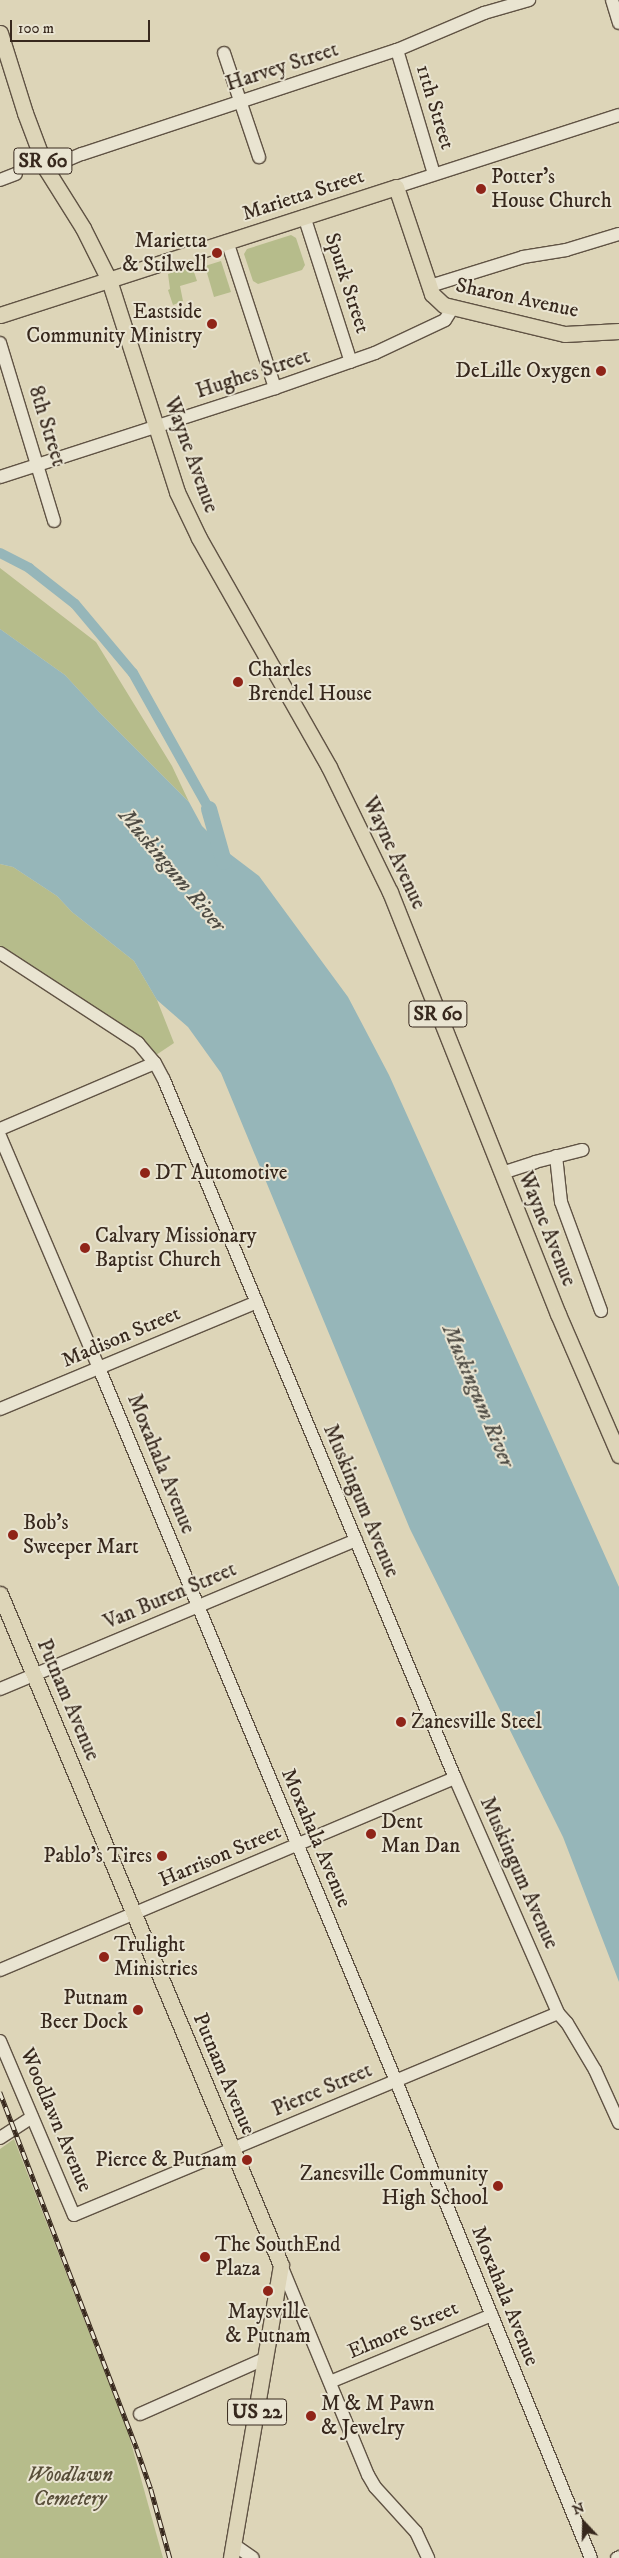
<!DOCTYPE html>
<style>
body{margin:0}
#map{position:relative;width:619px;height:2558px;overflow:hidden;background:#ddd5b8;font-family:"IM FELL DW Pica",serif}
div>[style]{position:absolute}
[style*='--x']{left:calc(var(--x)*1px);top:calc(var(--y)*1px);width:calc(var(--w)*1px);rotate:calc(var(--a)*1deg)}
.green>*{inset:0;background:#b6bc8b}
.water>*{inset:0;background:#96b6b9}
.canal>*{height:10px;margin:-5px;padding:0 5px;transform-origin:5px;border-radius:5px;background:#96b6b9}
.river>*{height:16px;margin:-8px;padding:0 8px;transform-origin:8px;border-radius:8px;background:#96b6b9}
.roads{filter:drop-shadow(1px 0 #605344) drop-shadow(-1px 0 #605344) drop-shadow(0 1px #605344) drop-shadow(0 -1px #605344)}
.minor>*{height:12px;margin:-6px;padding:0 6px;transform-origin:6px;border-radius:6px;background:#e9e4d1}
.major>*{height:15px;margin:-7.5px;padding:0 7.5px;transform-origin:7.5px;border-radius:7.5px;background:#ddd5b8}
.rail>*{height:4.5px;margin-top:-2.25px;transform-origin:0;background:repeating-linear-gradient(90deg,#e9e4d1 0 8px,#37281d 0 16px);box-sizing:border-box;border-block:1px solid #37281d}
.dots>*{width:14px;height:14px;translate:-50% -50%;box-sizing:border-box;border:2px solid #e9e4d1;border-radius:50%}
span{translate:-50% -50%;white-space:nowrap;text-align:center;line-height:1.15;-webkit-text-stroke:4px #e9e4d1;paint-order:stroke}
.shield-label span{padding:1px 4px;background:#e9e4d1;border:1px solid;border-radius:4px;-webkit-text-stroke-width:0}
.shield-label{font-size:20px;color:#37281d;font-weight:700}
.street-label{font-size:21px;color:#37281d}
.poi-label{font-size:21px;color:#37281d}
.left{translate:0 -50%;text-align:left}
.right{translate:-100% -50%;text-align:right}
.park-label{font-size:21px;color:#574d38;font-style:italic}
.water-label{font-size:22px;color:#4f4c44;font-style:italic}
.north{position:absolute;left:559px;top:2498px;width:50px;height:50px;-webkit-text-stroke:4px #e9e4d1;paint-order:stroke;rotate:339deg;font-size:14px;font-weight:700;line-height:20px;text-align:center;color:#37281d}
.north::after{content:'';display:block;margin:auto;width:18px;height:22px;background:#37281d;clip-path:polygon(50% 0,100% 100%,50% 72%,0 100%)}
.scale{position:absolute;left:10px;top:20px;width:140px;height:22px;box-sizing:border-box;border:2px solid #37281d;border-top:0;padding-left:6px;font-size:15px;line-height:18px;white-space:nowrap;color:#37281d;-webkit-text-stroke:4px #e9e4d1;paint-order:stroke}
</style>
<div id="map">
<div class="green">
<i style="clip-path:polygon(291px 235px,296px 238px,305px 265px,302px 270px,258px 284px,253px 281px,244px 254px,247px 249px)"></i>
<i style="clip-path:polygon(221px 261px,231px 292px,214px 297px,205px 266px)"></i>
<i style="clip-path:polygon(192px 266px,197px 281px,180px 286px,183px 301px,173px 305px,168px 290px,170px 289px,168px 274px)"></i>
<i style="clip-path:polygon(0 568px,96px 642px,172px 766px,189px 802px,99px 712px,65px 675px,0 629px)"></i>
<i style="clip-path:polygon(0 864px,13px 867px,57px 896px,72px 912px,134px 961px,157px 1000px,174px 1043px,156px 1055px,0 947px)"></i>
<i style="clip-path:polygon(14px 2139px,128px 2432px,163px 2558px,0 2558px,0 2149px)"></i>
</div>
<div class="water">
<i style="clip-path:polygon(0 629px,65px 675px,99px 712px,189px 802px,202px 826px,230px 854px,259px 876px,348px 997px,389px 1075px,619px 1587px,619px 1982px,563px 1837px,410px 1529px,221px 1073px,188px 1027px,157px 1000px,134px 961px,72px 912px,57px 896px,13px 867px,0 864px)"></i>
</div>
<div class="canal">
<i style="--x:0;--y:553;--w:33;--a:27"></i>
<i style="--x:29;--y:568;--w:58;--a:38"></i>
<i style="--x:75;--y:604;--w:90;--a:50"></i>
<i style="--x:133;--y:673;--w:156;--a:60.8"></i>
</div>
<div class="river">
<i style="--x:209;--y:809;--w:55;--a:74.2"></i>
</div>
<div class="roads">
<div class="minor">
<i style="--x:612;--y:0;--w:24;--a:73"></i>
<i style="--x:397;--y:50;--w:129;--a:73.4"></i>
<i style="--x:224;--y:53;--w:110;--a:71.4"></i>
<i style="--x:46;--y:169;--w:39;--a:-23"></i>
<i style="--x:82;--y:154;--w:332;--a:-18.3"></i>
<i style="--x:397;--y:50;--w:95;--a:-23"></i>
<i style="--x:484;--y:13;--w:47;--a:-16.1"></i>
<i style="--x:0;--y:180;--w:17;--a:-21"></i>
<i style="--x:396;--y:187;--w:234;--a:-17.9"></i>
<i style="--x:304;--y:216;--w:153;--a:72.2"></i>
<i style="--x:227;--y:241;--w:155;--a:71.9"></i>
<i style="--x:430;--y:286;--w:97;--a:-17.3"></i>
<i style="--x:523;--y:257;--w:44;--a:-9.2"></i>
<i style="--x:566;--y:250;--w:55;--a:-16.8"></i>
<i style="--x:0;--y:343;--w:186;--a:73.1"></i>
<i style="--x:0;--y:477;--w:289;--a:-17.9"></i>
<i style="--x:275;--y:388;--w:106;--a:-19.3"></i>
<i style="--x:375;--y:353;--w:77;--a:-25.2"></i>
<i style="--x:445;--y:320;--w:13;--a:-58"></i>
<i style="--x:0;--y:953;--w:165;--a:33.1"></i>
<i style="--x:138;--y:1043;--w:26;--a:50"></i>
<i style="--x:155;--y:1063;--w:19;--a:62"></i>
<i style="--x:164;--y:1080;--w:756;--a:67.37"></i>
<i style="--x:455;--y:1778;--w:257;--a:66.3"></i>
<i style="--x:558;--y:2013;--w:13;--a:48"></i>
<i style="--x:567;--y:2023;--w:55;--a:59.2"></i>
<i style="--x:595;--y:2070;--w:58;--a:65.6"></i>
<i style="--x:0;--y:1129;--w:168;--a:-23.1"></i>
<i style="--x:0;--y:1136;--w:252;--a:66.9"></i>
<i style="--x:99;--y:1368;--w:772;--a:67.39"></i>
<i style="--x:396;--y:2081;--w:515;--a:67.77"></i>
<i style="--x:556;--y:1156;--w:46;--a:83.8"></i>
<i style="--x:561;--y:1202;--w:116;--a:69.8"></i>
<i style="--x:502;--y:1173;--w:35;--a:-18"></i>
<i style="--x:535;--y:1162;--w:49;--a:-14.3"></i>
<i style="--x:0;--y:1409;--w:278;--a:-22.6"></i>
<i style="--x:0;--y:1689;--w:386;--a:-22.7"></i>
<i style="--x:0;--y:1970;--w:494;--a:-22.9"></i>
<i style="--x:0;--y:2041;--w:189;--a:67"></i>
<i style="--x:74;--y:2215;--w:524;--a:-22.65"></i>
<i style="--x:0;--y:2138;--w:38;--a:-33"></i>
<i style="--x:281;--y:2265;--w:227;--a:67.5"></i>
<i style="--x:368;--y:2475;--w:14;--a:60"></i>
<i style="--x:375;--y:2487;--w:61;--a:47.7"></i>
<i style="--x:416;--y:2532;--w:29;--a:65"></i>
<i style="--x:330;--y:2382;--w:175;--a:-22.5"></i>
<i style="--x:140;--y:2414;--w:136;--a:-23.9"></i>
<i style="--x:233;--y:2544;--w:24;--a:35"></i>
<i style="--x:617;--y:2558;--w:2;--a:-27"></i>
</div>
<div class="major">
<i style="--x:0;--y:33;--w:84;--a:72.6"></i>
<i style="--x:25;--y:113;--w:60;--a:69.4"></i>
<i style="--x:46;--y:169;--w:70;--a:57.9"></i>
<i style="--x:83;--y:228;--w:58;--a:63.4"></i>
<i style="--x:109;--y:280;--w:223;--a:72.2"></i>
<i style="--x:177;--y:492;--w:51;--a:64.4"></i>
<i style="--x:199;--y:538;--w:263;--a:60.4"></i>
<i style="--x:329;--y:767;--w:139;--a:64"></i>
<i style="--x:390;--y:892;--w:454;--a:68.3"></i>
<i style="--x:558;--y:1314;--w:154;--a:66.6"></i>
<i style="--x:0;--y:315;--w:416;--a:-17.9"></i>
<i style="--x:396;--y:187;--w:113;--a:71.4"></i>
<i style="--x:432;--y:294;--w:16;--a:43"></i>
<i style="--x:444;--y:305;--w:124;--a:13.5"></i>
<i style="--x:565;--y:334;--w:54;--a:-3.2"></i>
<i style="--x:0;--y:1594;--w:727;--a:67.28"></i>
<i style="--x:281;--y:2265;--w:297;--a:99.7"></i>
</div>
</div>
<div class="rail">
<i style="--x:0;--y:2092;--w:382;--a:69"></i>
<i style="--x:137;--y:2449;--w:42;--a:70.7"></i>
<i style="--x:151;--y:2489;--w:72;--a:74.6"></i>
</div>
<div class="dots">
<i style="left:481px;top:189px;background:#8f2418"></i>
<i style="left:217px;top:253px;background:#8f2418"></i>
<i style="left:212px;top:324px;background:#8f2418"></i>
<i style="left:601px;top:371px;background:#8f2418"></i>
<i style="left:238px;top:682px;background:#8f2418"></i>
<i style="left:145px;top:1173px;background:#8f2418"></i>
<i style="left:85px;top:1248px;background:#8f2418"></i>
<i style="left:13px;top:1535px;background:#8f2418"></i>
<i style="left:401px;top:1722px;background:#8f2418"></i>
<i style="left:371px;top:1834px;background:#8f2418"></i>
<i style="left:162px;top:1856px;background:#8f2418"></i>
<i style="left:104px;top:1957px;background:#8f2418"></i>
<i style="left:138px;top:2010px;background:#8f2418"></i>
<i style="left:247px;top:2160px;background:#8f2418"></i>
<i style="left:498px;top:2186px;background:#8f2418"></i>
<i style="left:205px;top:2257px;background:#8f2418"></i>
<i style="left:268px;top:2291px;background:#8f2418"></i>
<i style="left:311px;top:2416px;background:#8f2418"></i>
</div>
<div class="shield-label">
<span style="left:43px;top:161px">SR 60</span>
<span style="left:438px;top:1014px">SR 60</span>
<span style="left:257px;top:2412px">US 22</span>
</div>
<div class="street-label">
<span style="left:282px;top:67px;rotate:-18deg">Harvey Street</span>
<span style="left:435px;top:107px;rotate:73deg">11th Street</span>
<span style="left:303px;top:195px;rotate:-18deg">Marietta Street</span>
<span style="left:347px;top:283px;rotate:72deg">Spurk Street</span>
<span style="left:517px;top:298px;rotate:12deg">Sharon Avenue</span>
<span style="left:253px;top:374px;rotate:-18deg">Hughes Street</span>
<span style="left:47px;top:426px;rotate:73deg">8th Street</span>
<span style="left:191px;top:455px;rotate:70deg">Wayne Avenue</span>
<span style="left:394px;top:853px;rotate:65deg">Wayne Avenue</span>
<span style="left:547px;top:1229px;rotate:68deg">Wayne Avenue</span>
<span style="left:121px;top:1337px;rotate:-23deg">Madison Street</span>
<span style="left:161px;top:1464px;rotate:68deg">Moxahala Avenue</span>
<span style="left:361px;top:1501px;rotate:67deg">Muskingum Avenue</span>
<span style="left:170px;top:1596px;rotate:-23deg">Van Buren Street</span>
<span style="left:68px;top:1700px;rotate:67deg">Putnam Avenue</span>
<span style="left:316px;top:1838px;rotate:67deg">Moxahala Avenue</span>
<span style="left:220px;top:1856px;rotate:-23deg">Harrison Street</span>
<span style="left:519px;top:1873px;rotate:66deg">Muskingum Avenue</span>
<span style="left:224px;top:2074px;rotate:67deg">Putnam Avenue</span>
<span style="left:322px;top:2090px;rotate:-23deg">Pierce Street</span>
<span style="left:56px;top:2120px;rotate:67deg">Woodlawn Avenue</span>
<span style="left:505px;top:2296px;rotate:68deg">Moxahala Avenue</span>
<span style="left:403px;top:2330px;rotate:-23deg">Elmore Street</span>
</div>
<div class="poi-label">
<span class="left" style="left:491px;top:189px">Potter's<br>House Church</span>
<span class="right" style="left:207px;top:253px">Marietta<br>&amp; Stilwell</span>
<span class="right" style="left:202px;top:324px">Eastside<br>Community Ministry</span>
<span class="right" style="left:591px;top:371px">DeLille Oxygen</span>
<span class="left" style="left:248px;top:682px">Charles<br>Brendel House</span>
<span class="left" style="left:155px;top:1173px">DT Automotive</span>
<span class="left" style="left:95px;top:1248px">Calvary Missionary<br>Baptist Church</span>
<span class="left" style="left:23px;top:1535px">Bob's<br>Sweeper Mart</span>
<span class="left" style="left:411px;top:1722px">Zanesville Steel</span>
<span class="left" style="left:381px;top:1834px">Dent<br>Man Dan</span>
<span class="right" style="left:152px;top:1856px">Pablo's Tires</span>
<span class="left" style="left:114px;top:1957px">Trulight<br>Ministries</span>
<span class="right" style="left:128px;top:2010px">Putnam<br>Beer Dock</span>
<span class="right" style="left:237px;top:2160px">Pierce &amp; Putnam</span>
<span class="right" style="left:488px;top:2186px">Zanesville Community<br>High School</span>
<span class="left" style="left:215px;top:2257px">The SouthEnd<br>Plaza</span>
<span style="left:268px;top:2324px">Maysville<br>&amp; Putnam</span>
<span class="left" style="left:321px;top:2416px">M &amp; M Pawn<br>&amp; Jewelry</span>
</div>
<div class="park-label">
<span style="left:70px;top:2487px">Woodlawn<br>Cemetery</span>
</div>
<div class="water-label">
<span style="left:172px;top:870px;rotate:50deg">Muskingum River</span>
<span style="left:478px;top:1396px;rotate:67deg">Muskingum River</span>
</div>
<div class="north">N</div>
<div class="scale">100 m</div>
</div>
